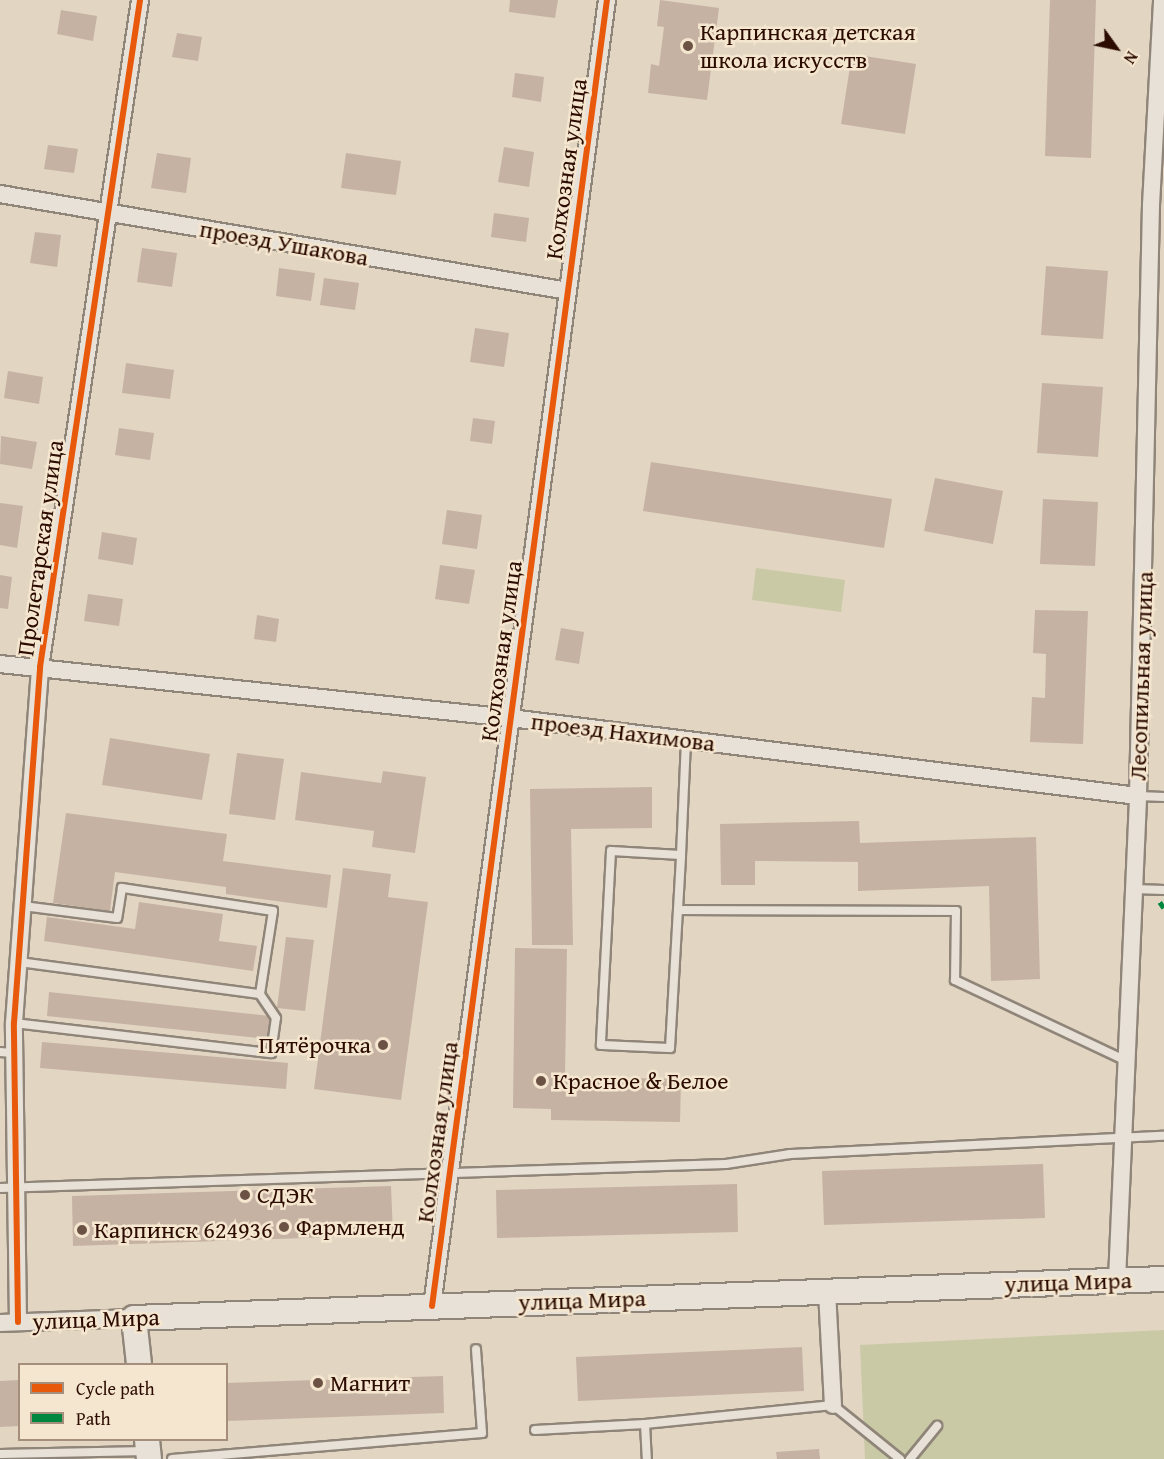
<!DOCTYPE html>
<meta charset="utf-8">
<style>
body{margin:0}
#map{position:relative;width:1164px;height:1459px;overflow:hidden;background:#e2d5c2;font-family:"Gentium Book Plus",serif}
div>[style]{position:absolute}
[style*='--x']{left:calc(var(--x)*1px);top:calc(var(--y)*1px);width:calc(var(--w)*1px);rotate:calc(var(--a)*1deg)}
.green>*{inset:0;background:#c9c9a6}
.building>*{inset:0;background:#c6b2a3}
.roads{filter:drop-shadow(2px 0 #908579) drop-shadow(-2px 0 #908579) drop-shadow(0 2px #908579) drop-shadow(0 -2px #908579)}
.lane>*{height:8px;margin:-4px;padding:0 4px;transform-origin:4px;border-radius:4px;background:#e8e1d7}
.street>*{height:16px;margin:-8px;padding:0 8px;transform-origin:8px;border-radius:8px;background:#e8e1d7}
.secondary>*{height:24px;margin:-12px;padding:0 12px;transform-origin:12px;border-radius:12px;background:#e8e1d7}
.quiet>*{height:4.5px;margin-top:-2.25px;transform-origin:0;background:repeating-linear-gradient(90deg,#00873e 0 9px,transparent 0 13.5px)}
.cycleway>*{height:6px;margin:-3px;padding:0 3px;transform-origin:3px;border-radius:3px;background:#e8590c}
.dots>*{width:16px;height:16px;translate:-50% -50%;box-sizing:border-box;border:3px solid #f5e6cf;border-radius:50%}
span{translate:-50% -50%;white-space:nowrap;text-align:center;line-height:1.15;-webkit-text-stroke:5px #f5e6cf;paint-order:stroke}
.poi-label{font-size:24px;color:#2c0c00}
.left{translate:0 -50%;text-align:left}
.right{translate:-100% -50%;text-align:right}
.street-label{font-size:24px;color:#2c0c00}
.legend{position:absolute;left:18px;top:1363px;width:210px;height:78px;box-sizing:border-box;background:#f5e6cf;border:2px solid #a58f7c;margin:0;padding:8px 10px;list-style:none;font-size:18px;color:#2c0c00}
.legend li{display:flex;align-items:center;gap:12px;height:30px}
.legend b{width:30px;border:2px solid #a58f7c}
.north{position:absolute;left:1086px;top:18px;width:60px;height:60px;-webkit-text-stroke:4px #f5e6cf;paint-order:stroke;rotate:123deg;font-size:16px;font-weight:700;line-height:24px;text-align:center;color:#2c0c00}
.north::after{content:'';display:block;margin:auto;width:21px;height:27px;background:#2c0c00;clip-path:polygon(50% 0,100% 100%,50% 72%,0 100%)}
</style>
<div id="map">
<div class="green">
<i style="clip-path:polygon(756px 568px,845px 580px,841px 612px,752px 600px)"></i>
<i style="clip-path:polygon(1164px 1330px,1164px 1459px,865px 1459px,860px 1345px)"></i>
</div>
<div class="building">
<i style="clip-path:polygon(510px 0,558px 0,555px 18px,509px 12px)"></i>
<i style="clip-path:polygon(660px 0,719px 8px,707px 100px,648px 93px,651px 64px,659px 66px,664px 27px,657px 26px)"></i>
<i style="clip-path:polygon(1050px 0,1096px 0,1091px 158px,1045px 156px)"></i>
<i style="clip-path:polygon(61px 10px,97px 16px,93px 41px,57px 34px)"></i>
<i style="clip-path:polygon(177px 33px,202px 37px,198px 61px,172px 57px)"></i>
<i style="clip-path:polygon(852px 54px,916px 64px,905px 134px,841px 124px)"></i>
<i style="clip-path:polygon(515px 73px,544px 77px,541px 102px,512px 97px)"></i>
<i style="clip-path:polygon(48px 145px,78px 149px,74px 173px,44px 169px)"></i>
<i style="clip-path:polygon(504px 147px,534px 152px,529px 187px,498px 182px)"></i>
<i style="clip-path:polygon(157px 153px,191px 158px,186px 193px,151px 188px)"></i>
<i style="clip-path:polygon(346px 153px,401px 161px,396px 195px,341px 188px)"></i>
<i style="clip-path:polygon(494px 213px,529px 218px,526px 242px,491px 237px)"></i>
<i style="clip-path:polygon(35px 232px,61px 235px,57px 267px,30px 263px)"></i>
<i style="clip-path:polygon(142px 248px,177px 253px,172px 287px,137px 282px)"></i>
<i style="clip-path:polygon(1046px 266px,1108px 271px,1103px 339px,1041px 335px)"></i>
<i style="clip-path:polygon(279px 268px,315px 273px,311px 301px,276px 296px)"></i>
<i style="clip-path:polygon(324px 278px,359px 283px,355px 310px,320px 305px)"></i>
<i style="clip-path:polygon(475px 328px,509px 333px,504px 367px,470px 362px)"></i>
<i style="clip-path:polygon(126px 363px,174px 370px,170px 399px,122px 393px)"></i>
<i style="clip-path:polygon(8px 371px,43px 377px,39px 404px,4px 398px)"></i>
<i style="clip-path:polygon(1042px 383px,1103px 387px,1098px 457px,1037px 453px)"></i>
<i style="clip-path:polygon(473px 418px,495px 421px,492px 444px,470px 441px)"></i>
<i style="clip-path:polygon(119px 428px,154px 433px,150px 460px,115px 455px)"></i>
<i style="clip-path:polygon(1px 436px,37px 442px,32px 469px,0 464px)"></i>
<i style="clip-path:polygon(651px 462px,892px 499px,884px 548px,643px 511px)"></i>
<i style="clip-path:polygon(935px 478px,1003px 491px,993px 544px,924px 531px)"></i>
<i style="clip-path:polygon(1043px 499px,1098px 502px,1095px 566px,1040px 564px)"></i>
<i style="clip-path:polygon(0 503px,23px 506px,17px 548px,0 545px)"></i>
<i style="clip-path:polygon(447px 510px,482px 515px,477px 549px,442px 544px)"></i>
<i style="clip-path:polygon(102px 532px,137px 538px,133px 565px,98px 559px)"></i>
<i style="clip-path:polygon(440px 565px,475px 570px,469px 604px,435px 599px)"></i>
<i style="clip-path:polygon(0 575px,12px 577px,8px 609px,0 608px)"></i>
<i style="clip-path:polygon(88px 594px,123px 599px,119px 626px,84px 621px)"></i>
<i style="clip-path:polygon(1035px 610px,1088px 611px,1083px 744px,1030px 742px,1032px 697px,1045px 698px,1046px 654px,1033px 653px)"></i>
<i style="clip-path:polygon(257px 615px,279px 619px,276px 642px,254px 639px)"></i>
<i style="clip-path:polygon(561px 628px,584px 632px,579px 664px,555px 660px)"></i>
<i style="clip-path:polygon(110px 738px,210px 754px,202px 800px,102px 785px)"></i>
<i style="clip-path:polygon(237px 753px,284px 759px,275px 820px,229px 814px)"></i>
<i style="clip-path:polygon(383px 771px,426px 777px,415px 853px,372px 847px,374px 831px,295px 820px,301px 772px,381px 783px)"></i>
<i style="clip-path:polygon(652px 787px,652px 828px,571px 829px,573px 945px,532px 945px,530px 789px)"></i>
<i style="clip-path:polygon(66px 813px,227px 834px,223px 861px,331px 875px,327px 908px,226px 894px,226px 887px,115px 872px,110px 911px,53px 903px)"></i>
<i style="clip-path:polygon(859px 821px,860px 843px,1036px 837px,1040px 979px,991px 981px,989px 886px,858px 891px,858px 862px,755px 861px,755px 885px,721px 885px,720px 824px)"></i>
<i style="clip-path:polygon(343px 868px,391px 874px,388px 897px,428px 902px,401px 1100px,314px 1089px)"></i>
<i style="clip-path:polygon(139px 902px,223px 914px,219px 941px,257px 946px,253px 971px,44px 941px,47px 917px,135px 929px)"></i>
<i style="clip-path:polygon(286px 937px,314px 940px,305px 1011px,277px 1008px)"></i>
<i style="clip-path:polygon(515px 948px,567px 949px,565px 1077px,681px 1079px,680px 1122px,551px 1120px,551px 1109px,513px 1108px)"></i>
<i style="clip-path:polygon(49px 992px,270px 1016px,268px 1039px,47px 1016px)"></i>
<i style="clip-path:polygon(42px 1042px,288px 1063px,286px 1089px,40px 1068px)"></i>
<i style="clip-path:polygon(1043px 1164px,1045px 1218px,824px 1225px,822px 1171px)"></i>
<i style="clip-path:polygon(737px 1184px,738px 1232px,497px 1238px,496px 1190px)"></i>
<i style="clip-path:polygon(391px 1186px,393px 1235px,73px 1246px,72px 1196px)"></i>
<i style="clip-path:polygon(802px 1347px,804px 1391px,578px 1401px,576px 1357px)"></i>
<i style="clip-path:polygon(443px 1376px,444px 1413px,226px 1421px,226px 1383px)"></i>
<i style="clip-path:polygon(20px 1380px,20px 1426px,0 1427px,0 1381px)"></i>
<i style="clip-path:polygon(819px 1449px,820px 1459px,777px 1459px,776px 1452px)"></i>
</div>
<div class="roads">
<div class="lane">
<i style="--x:1138;--y:796;--w:26;--a:2"></i>
<i style="--x:681;--y:855;--w:70;--a:-176.7"></i>
<i style="--x:611;--y:851;--w:194;--a:93"></i>
<i style="--x:601;--y:1045;--w:69;--a:2.5"></i>
<i style="--x:670;--y:1048;--w:193;--a:-86.7"></i>
<i style="--x:681;--y:855;--w:115;--a:-87.5"></i>
<i style="--x:1134;--y:889;--w:30;--a:2"></i>
<i style="--x:678;--y:910;--w:278;--a:0.2"></i>
<i style="--x:956;--y:911;--w:69;--a:90.8"></i>
<i style="--x:955;--y:980;--w:189;--a:25.3"></i>
<i style="--x:19;--y:962;--w:243;--a:7.6"></i>
<i style="--x:260;--y:994;--w:84;--a:-81.1"></i>
<i style="--x:273;--y:911;--w:153;--a:-171.3"></i>
<i style="--x:122;--y:888;--w:30;--a:99"></i>
<i style="--x:117;--y:918;--w:95;--a:-172.7"></i>
<i style="--x:14;--y:1023;--w:259;--a:6.7"></i>
<i style="--x:271;--y:1053;--w:35;--a:-82"></i>
<i style="--x:276;--y:1018;--w:29;--a:-124"></i>
<i style="--x:0;--y:1052;--w:13;--a:4"></i>
<i style="--x:0;--y:1188;--w:726;--a:-1.89"></i>
<i style="--x:726;--y:1164;--w:65;--a:-8.9"></i>
<i style="--x:790;--y:1154;--w:374;--a:-2.8"></i>
<i style="--x:645;--y:1424;--w:35;--a:87"></i>
<i style="--x:535;--y:1430;--w:110;--a:-3.1"></i>
<i style="--x:645;--y:1424;--w:189;--a:-5.8"></i>
<i style="--x:833;--y:1405;--w:86;--a:38.9"></i>
<i style="--x:0;--y:1454;--w:147;--a:-1.2"></i>
<i style="--x:172;--y:1459;--w:311;--a:-4.8"></i>
<i style="--x:482;--y:1433;--w:84;--a:-94.1"></i>
<i style="--x:910;--y:1459;--w:43;--a:-50.7"></i>
</div>
<div class="street">
<i style="--x:0;--y:194;--w:576;--a:9.69"></i>
<i style="--x:0;--y:664;--w:513;--a:6.04"></i>
<i style="--x:510;--y:718;--w:633;--a:7.08"></i>
<i style="--x:1117;--y:1280;--w:484;--a:-87.5"></i>
<i style="--x:1138;--y:796;--w:591;--a:-88.74"></i>
<i style="--x:1151;--y:205;--w:205;--a:-86.9"></i>
<i style="--x:827;--y:1291;--w:114;--a:87"></i>
<i style="--x:432;--y:1306;--w:1318;--a:-82.37"></i>
<i style="--x:18;--y:1322;--w:299;--a:-90.8"></i>
<i style="--x:14;--y:1023;--w:357;--a:-85.8"></i>
<i style="--x:40;--y:667;--w:674;--a:-81.47"></i>
<i style="--x:0;--y:1323;--w:134;--a:-2.1"></i>
</div>
<div class="secondary">
<i style="--x:139;--y:1364;--w:46;--a:-96.2"></i>
<i style="--x:134;--y:1318;--w:1031;--a:-2.17"></i>
<i style="--x:147;--y:1440;--w:19;--a:84"></i>
</div>
</div>
<div class="quiet">
<i style="--x:1160;--y:902;--w:7;--a:56"></i>
</div>
<div class="cycleway">
<i style="--x:432;--y:1306;--w:1318;--a:-82.37"></i>
<i style="--x:18;--y:1322;--w:299;--a:-90.8"></i>
<i style="--x:14;--y:1023;--w:357;--a:-85.8"></i>
<i style="--x:40;--y:667;--w:674;--a:-81.47"></i>
</div>
<div class="dots">
<i style="left:688px;top:46px;background:#6c5244"></i>
<i style="left:383px;top:1045px;background:#6c5244"></i>
<i style="left:541px;top:1081px;background:#6c5244"></i>
<i style="left:245px;top:1195px;background:#6c5244"></i>
<i style="left:284px;top:1227px;background:#6c5244"></i>
<i style="left:82px;top:1230px;background:#6c5244"></i>
<i style="left:318px;top:1383px;background:#6c5244"></i>
</div>
<div class="poi-label">
<span class="left" style="left:700px;top:46px">Карпинская детская<br>школа искусств</span>
<span class="right" style="left:371px;top:1045px">Пятёрочка</span>
<span class="left" style="left:553px;top:1081px">Красное &amp; Белое</span>
<span class="left" style="left:257px;top:1195px">СДЭК</span>
<span class="left" style="left:296px;top:1227px">Фармленд</span>
<span class="left" style="left:94px;top:1230px">Карпинск 624936</span>
<span class="left" style="left:330px;top:1383px">Магнит</span>
</div>
<div class="street-label">
<span style="left:566px;top:169px;rotate:-82deg">Колхозная улица</span>
<span style="left:284px;top:243px;rotate:10deg">проезд Ушакова</span>
<span style="left:40px;top:548px;rotate:-82deg">Пролетарская улица</span>
<span style="left:501px;top:651px;rotate:-82deg">Колхозная улица</span>
<span style="left:1141px;top:676px;rotate:-88deg">Лесопильная улица</span>
<span style="left:623px;top:732px;rotate:7deg">проезд Нахимова</span>
<span style="left:437px;top:1132px;rotate:-82deg">Колхозная улица</span>
<span style="left:1068px;top:1282px;rotate:-2deg">улица Мира</span>
<span style="left:582px;top:1300px;rotate:-2deg">улица Мира</span>
<span style="left:96px;top:1319px;rotate:-2deg">улица Мира</span>
</div>
<ul class="legend">
<li><b style="height:8px;background:#e8590c"></b>Cycle path</li>
<li><b style="height:8px;background:#00873e"></b>Path</li>
</ul>
<div class="north">N</div>
</div>
